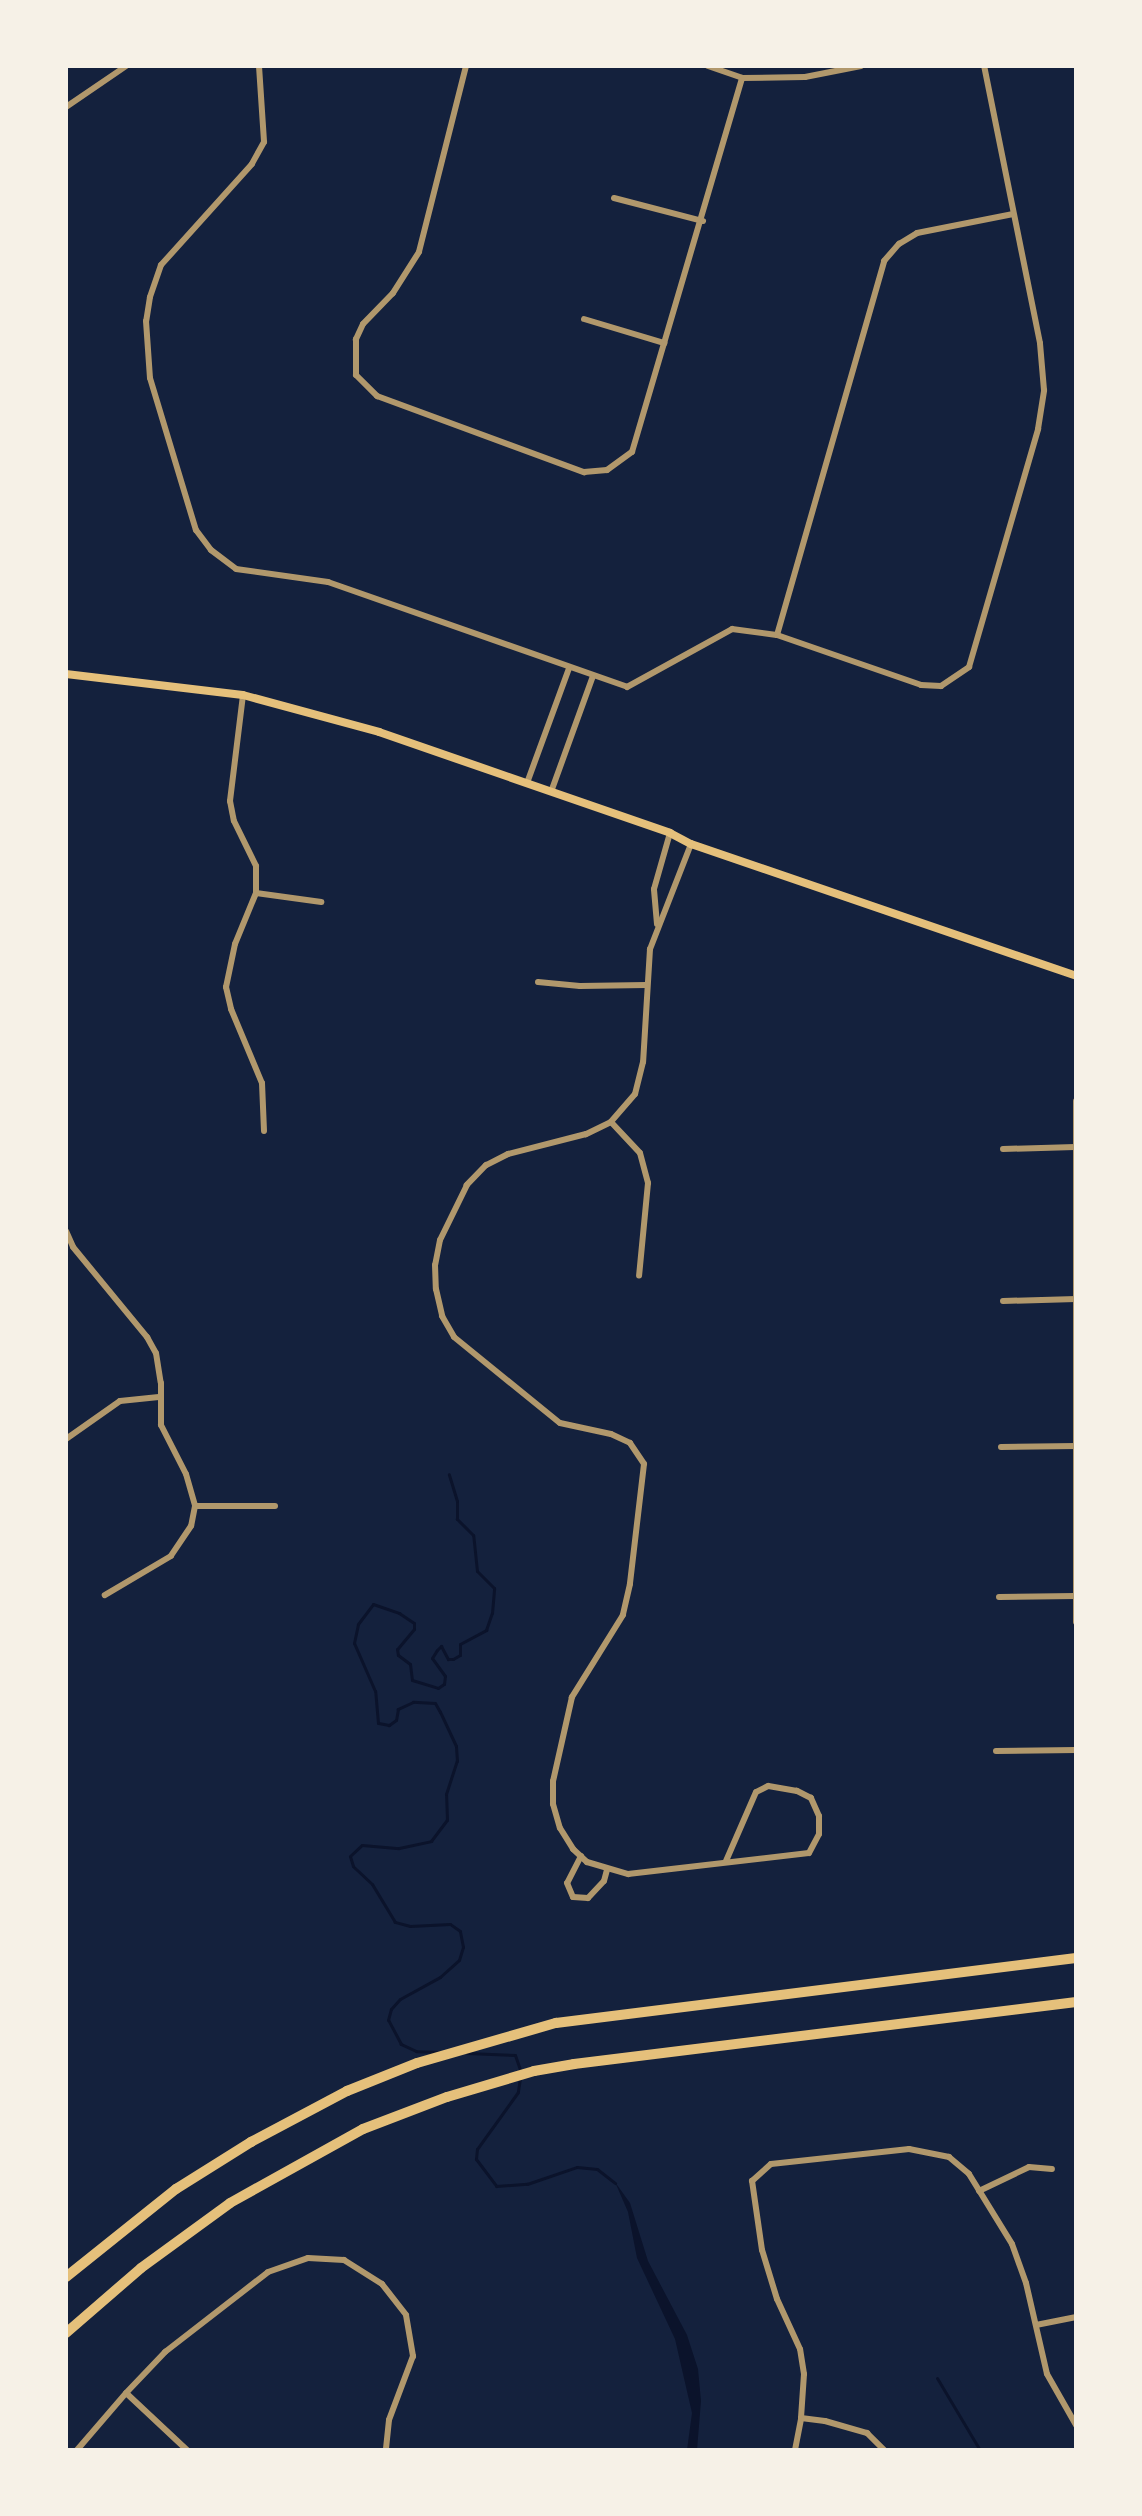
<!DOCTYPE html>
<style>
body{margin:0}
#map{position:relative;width:1142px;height:2516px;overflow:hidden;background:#14213d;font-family:Lato,sans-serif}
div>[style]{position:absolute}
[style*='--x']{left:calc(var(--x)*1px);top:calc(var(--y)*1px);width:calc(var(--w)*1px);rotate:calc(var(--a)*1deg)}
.water>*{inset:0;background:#0b132b}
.stream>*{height:3px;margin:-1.5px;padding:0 1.5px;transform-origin:1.5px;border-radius:1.5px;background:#0b132b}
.minor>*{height:6px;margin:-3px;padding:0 3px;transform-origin:3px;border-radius:3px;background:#b1986c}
.secondary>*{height:8px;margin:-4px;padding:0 4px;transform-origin:4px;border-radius:4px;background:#e5c07b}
.motorway>*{height:10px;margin:-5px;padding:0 5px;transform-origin:5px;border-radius:5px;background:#e5c07b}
span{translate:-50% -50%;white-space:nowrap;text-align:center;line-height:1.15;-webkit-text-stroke:6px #f6f1e7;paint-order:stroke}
.frame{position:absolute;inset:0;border:68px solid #f6f1e7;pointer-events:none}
</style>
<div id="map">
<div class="water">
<i style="clip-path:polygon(615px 2182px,630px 2203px,648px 2261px,687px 2335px,698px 2369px,701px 2401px,697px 2450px,687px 2450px,692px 2413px,675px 2339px,637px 2258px,628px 2212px)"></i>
</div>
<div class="stream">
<i style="--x:440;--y:2052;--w:24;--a:-178"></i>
<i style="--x:416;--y:2051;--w:17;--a:-155"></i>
<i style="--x:401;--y:2044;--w:27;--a:-118"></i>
<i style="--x:388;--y:2020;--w:11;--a:-75"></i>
<i style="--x:391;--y:2009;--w:13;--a:-48"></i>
<i style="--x:400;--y:1999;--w:46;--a:-28.8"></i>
<i style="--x:440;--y:1977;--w:25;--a:-42"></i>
<i style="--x:459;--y:1960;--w:14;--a:-73"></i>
<i style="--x:463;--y:1947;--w:16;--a:-101"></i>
<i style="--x:460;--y:1931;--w:12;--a:-145"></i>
<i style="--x:450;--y:1924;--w:40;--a:177.1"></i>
<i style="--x:410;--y:1926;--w:16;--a:-165"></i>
<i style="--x:395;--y:1922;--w:44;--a:-121.2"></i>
<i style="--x:372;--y:1884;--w:26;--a:-137"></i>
<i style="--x:353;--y:1866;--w:10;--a:-107"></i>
<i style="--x:350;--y:1856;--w:16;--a:-43"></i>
<i style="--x:362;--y:1845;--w:37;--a:5"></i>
<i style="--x:399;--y:1848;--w:33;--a:-12"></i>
<i style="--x:431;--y:1841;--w:26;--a:-53"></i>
<i style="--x:447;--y:1820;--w:26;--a:-92"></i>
<i style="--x:446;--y:1794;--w:35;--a:-72"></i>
<i style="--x:457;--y:1761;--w:15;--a:-94"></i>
<i style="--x:456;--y:1746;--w:38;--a:-115"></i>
<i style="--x:440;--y:1712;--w:10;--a:-119"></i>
<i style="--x:435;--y:1703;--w:22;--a:-177"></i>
<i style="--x:413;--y:1702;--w:17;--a:155"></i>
<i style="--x:398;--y:1709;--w:11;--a:100"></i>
<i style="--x:396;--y:1720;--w:9;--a:144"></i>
<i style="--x:389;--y:1725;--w:11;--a:-170"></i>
<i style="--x:378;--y:1723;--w:32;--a:-95"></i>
<i style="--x:375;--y:1691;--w:52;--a:-113.6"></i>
<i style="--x:354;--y:1643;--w:19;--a:-78"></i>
<i style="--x:358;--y:1624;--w:25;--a:-53"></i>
<i style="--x:373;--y:1604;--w:28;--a:19"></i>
<i style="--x:399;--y:1613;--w:18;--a:34"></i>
<i style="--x:414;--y:1623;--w:6;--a:90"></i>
<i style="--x:414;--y:1629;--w:26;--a:130"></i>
<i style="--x:397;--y:1649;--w:6;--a:81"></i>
<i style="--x:398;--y:1655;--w:15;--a:37"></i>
<i style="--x:410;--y:1664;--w:16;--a:83"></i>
<i style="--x:412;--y:1680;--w:27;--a:17"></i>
<i style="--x:438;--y:1688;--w:7;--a:-34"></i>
<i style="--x:444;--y:1684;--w:8;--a:-83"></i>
<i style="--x:445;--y:1676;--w:22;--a:-126"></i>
<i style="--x:432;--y:1658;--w:9;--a:-58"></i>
<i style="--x:437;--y:1650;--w:6;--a:-45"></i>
<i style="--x:441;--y:1646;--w:15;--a:62"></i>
<i style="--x:448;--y:1659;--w:5;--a:0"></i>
<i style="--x:453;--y:1659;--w:8;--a:-30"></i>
<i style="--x:460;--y:1655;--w:11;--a:-90"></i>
<i style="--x:460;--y:1644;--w:30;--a:-28"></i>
<i style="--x:486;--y:1630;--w:18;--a:-71"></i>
<i style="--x:492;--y:1613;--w:25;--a:-85"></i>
<i style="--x:494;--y:1588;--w:24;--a:-135"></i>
<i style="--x:477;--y:1571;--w:36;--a:-96"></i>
<i style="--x:473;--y:1535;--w:23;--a:-135"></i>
<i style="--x:457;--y:1519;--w:18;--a:-90"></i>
<i style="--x:457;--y:1501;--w:28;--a:-107"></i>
<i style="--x:467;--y:2053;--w:48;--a:2.4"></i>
<i style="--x:515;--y:2055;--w:18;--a:71"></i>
<i style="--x:521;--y:2072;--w:20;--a:99"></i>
<i style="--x:518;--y:2092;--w:70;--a:125.7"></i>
<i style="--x:477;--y:2149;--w:10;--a:96"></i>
<i style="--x:476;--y:2159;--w:34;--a:53"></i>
<i style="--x:496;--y:2186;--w:31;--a:-4"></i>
<i style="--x:527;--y:2184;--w:53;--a:-18.8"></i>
<i style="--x:577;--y:2167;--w:20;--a:6"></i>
<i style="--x:597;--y:2169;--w:23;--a:38"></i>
<i style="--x:937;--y:2378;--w:84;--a:59.2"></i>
</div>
<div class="minor">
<i style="--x:259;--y:66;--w:76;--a:86.2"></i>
<i style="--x:264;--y:142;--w:25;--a:119"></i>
<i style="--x:252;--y:164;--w:136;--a:132"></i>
<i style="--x:161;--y:265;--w:34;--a:109"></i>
<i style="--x:150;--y:297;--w:24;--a:99"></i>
<i style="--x:146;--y:321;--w:57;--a:86"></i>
<i style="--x:150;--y:378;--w:159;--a:73.2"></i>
<i style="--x:196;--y:530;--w:25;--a:53"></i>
<i style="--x:211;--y:550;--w:31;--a:37"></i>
<i style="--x:236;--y:569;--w:93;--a:8"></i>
<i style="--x:328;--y:582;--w:317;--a:19.3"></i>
<i style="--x:627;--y:687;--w:120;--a:-28.9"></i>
<i style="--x:732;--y:629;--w:45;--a:7.6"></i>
<i style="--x:777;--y:635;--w:152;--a:19.1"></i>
<i style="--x:921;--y:685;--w:20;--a:3"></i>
<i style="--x:941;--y:686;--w:34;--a:-34"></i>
<i style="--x:969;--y:667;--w:248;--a:-73.8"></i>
<i style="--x:1038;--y:429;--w:39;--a:-81"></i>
<i style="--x:1044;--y:390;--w:47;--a:-94.9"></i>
<i style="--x:1040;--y:343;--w:283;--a:-101.4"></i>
<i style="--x:466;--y:66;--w:192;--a:104.2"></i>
<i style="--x:419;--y:252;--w:49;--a:122.4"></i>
<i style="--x:393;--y:293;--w:43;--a:134.1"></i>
<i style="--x:363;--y:324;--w:17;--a:115"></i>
<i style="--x:356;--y:339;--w:36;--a:90"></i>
<i style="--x:356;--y:375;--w:30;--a:45"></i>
<i style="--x:377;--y:396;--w:221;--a:20.2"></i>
<i style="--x:584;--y:472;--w:23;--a:-5"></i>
<i style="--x:607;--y:470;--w:31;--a:-36"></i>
<i style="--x:632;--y:452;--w:390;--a:-73.6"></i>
<i style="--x:708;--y:66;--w:36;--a:19"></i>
<i style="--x:742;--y:78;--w:63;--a:-0.9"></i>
<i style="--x:805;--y:77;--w:57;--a:-11.1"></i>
<i style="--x:66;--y:107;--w:73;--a:-34.3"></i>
<i style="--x:614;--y:198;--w:92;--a:14.5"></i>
<i style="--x:584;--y:319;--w:84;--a:16.7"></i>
<i style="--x:777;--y:635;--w:389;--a:-74"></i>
<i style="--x:884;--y:261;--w:23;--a:-49"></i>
<i style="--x:899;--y:244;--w:21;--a:-31"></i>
<i style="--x:917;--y:233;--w:98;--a:-11.2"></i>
<i style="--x:243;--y:695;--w:107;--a:97"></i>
<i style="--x:230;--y:801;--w:20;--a:79"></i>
<i style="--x:234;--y:821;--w:50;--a:63.9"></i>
<i style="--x:256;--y:866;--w:27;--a:90"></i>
<i style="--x:256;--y:893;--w:55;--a:112.4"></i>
<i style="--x:235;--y:944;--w:44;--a:101.8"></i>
<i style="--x:226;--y:987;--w:23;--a:77"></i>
<i style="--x:231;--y:1009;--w:80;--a:67.3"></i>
<i style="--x:262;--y:1083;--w:48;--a:87.6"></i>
<i style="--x:527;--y:783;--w:122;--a:-69.9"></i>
<i style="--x:551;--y:792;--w:123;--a:-70.1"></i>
<i style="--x:691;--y:844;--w:113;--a:111.3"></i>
<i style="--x:650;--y:949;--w:113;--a:93.5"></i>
<i style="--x:643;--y:1062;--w:33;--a:104"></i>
<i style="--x:635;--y:1094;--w:37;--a:131"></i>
<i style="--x:611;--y:1122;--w:28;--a:154"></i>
<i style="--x:586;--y:1134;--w:81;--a:165.6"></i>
<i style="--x:508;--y:1154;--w:25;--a:153"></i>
<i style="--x:486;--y:1165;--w:28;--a:134"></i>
<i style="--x:467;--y:1185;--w:61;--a:116.1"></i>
<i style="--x:440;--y:1240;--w:25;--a:101"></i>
<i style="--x:435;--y:1265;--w:24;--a:88"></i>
<i style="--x:436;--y:1289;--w:28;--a:77"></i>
<i style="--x:442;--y:1316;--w:24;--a:60"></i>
<i style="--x:454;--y:1337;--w:136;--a:39.1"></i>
<i style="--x:560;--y:1423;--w:52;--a:12.2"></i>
<i style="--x:611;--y:1434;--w:21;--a:25"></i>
<i style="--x:630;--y:1443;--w:25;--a:56"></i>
<i style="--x:644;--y:1464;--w:121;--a:96.7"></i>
<i style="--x:630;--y:1584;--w:32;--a:103"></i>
<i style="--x:623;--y:1615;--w:97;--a:121.9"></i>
<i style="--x:572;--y:1697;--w:86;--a:102.7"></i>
<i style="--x:553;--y:1781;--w:23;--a:90"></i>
<i style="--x:553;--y:1804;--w:25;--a:74"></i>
<i style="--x:560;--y:1828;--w:25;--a:58"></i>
<i style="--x:573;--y:1849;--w:19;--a:43"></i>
<i style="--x:587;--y:1862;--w:43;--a:16.3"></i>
<i style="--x:628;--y:1874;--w:182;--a:-6.6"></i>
<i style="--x:809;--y:1853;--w:21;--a:-62"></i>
<i style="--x:819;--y:1834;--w:18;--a:-90"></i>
<i style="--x:819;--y:1816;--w:20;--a:-114"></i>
<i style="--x:811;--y:1798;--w:16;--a:-153"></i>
<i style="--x:797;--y:1791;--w:29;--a:-170"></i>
<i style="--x:768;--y:1786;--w:13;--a:153"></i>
<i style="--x:756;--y:1792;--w:75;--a:113.5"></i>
<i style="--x:256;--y:893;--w:66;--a:7.9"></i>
<i style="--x:657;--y:924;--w:35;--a:-95"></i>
<i style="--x:654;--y:889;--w:58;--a:-74.1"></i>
<i style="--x:538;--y:982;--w:42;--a:5.4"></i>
<i style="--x:580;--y:986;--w:66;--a:-0.9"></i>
<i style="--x:1076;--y:1101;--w:521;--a:90"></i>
<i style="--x:611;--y:1122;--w:42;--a:46.9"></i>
<i style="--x:640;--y:1153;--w:31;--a:75"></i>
<i style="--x:648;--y:1183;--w:93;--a:95.5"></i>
<i style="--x:1003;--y:1149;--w:72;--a:-1.6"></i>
<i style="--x:66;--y:1231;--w:17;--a:66"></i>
<i style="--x:73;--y:1247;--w:117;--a:50.6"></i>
<i style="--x:147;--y:1337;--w:18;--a:61"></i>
<i style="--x:156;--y:1353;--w:30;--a:81"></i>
<i style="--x:161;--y:1383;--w:42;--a:90"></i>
<i style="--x:161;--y:1425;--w:55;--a:63"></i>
<i style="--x:186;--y:1474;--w:33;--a:74"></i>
<i style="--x:195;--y:1506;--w:20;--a:101"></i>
<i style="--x:191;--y:1526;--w:36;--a:124"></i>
<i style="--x:171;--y:1556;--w:77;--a:149.4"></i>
<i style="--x:1003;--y:1301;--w:73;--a:-1.6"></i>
<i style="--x:66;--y:1439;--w:66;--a:-35.1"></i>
<i style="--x:120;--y:1401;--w:39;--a:-6"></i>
<i style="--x:1001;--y:1447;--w:75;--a:-0.8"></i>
<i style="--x:195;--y:1506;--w:80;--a:0"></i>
<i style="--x:999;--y:1597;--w:76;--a:-0.8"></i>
<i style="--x:996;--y:1751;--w:80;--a:-0.7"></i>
<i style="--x:581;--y:1856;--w:30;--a:117"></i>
<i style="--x:567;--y:1883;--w:15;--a:67"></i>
<i style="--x:573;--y:1897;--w:15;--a:4"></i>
<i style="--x:588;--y:1898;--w:23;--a:-47"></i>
<i style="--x:604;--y:1881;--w:11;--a:-75"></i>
<i style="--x:979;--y:2191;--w:55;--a:-25.6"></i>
<i style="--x:1029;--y:2167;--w:23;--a:5"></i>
<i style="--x:1036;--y:2325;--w:41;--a:-11.3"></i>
<i style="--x:801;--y:2418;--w:44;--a:-86.1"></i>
<i style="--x:804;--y:2374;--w:25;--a:-99"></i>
<i style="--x:800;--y:2349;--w:55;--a:-114.7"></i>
<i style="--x:777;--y:2299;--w:51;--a:-107"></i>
<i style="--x:762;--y:2250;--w:70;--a:-98.2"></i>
<i style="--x:752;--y:2181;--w:25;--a:-42"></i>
<i style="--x:771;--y:2164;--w:139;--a:-6.2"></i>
<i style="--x:909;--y:2149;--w:41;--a:11.3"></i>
<i style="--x:949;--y:2157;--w:26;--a:40"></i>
<i style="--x:969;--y:2174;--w:82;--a:58.4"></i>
<i style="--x:1012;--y:2244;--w:41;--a:70.3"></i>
<i style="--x:1026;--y:2283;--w:93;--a:77"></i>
<i style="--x:1047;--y:2374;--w:59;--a:60.4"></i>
<i style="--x:77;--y:2450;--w:75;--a:-49.3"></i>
<i style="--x:187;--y:2450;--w:83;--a:-136.9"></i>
<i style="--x:126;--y:2393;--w:57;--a:-46.4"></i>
<i style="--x:165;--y:2352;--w:130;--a:-37.8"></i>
<i style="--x:268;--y:2272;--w:42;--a:-19.3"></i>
<i style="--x:308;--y:2258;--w:36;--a:3"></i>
<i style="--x:344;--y:2260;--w:45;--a:32.3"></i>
<i style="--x:382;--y:2284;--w:39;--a:52"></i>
<i style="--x:406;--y:2315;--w:42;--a:80.3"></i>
<i style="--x:413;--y:2356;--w:68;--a:110.6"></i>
<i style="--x:389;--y:2420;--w:30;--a:96"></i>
<i style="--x:795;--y:2450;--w:33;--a:-79"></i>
<i style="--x:801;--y:2418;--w:24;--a:7"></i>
<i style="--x:825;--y:2421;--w:44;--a:15.9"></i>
<i style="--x:867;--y:2433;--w:24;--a:45"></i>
</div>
<div class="secondary">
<i style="--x:66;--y:674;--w:178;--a:6.8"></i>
<i style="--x:243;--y:695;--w:141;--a:15.2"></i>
<i style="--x:379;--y:732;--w:308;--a:19.1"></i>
<i style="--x:670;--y:833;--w:24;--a:28"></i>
<i style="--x:691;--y:844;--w:407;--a:18.9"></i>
</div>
<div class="motorway">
<i style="--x:66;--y:2277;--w:141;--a:-38.7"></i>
<i style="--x:176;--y:2189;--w:89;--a:-32.1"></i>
<i style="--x:251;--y:2142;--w:109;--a:-28"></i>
<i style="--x:347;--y:2091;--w:75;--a:-21.8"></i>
<i style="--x:417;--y:2063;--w:145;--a:-16.1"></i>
<i style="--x:556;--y:2023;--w:524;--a:-7.13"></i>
<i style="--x:66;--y:2333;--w:99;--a:-40.9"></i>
<i style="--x:141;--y:2268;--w:110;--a:-36.1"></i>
<i style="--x:230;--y:2203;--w:152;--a:-29.1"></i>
<i style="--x:363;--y:2129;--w:90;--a:-20.9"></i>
<i style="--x:447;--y:2097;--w:91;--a:-16.6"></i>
<i style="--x:534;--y:2071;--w:41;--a:-9.9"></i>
<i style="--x:574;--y:2064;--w:506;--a:-7.04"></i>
</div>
<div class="frame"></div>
</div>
